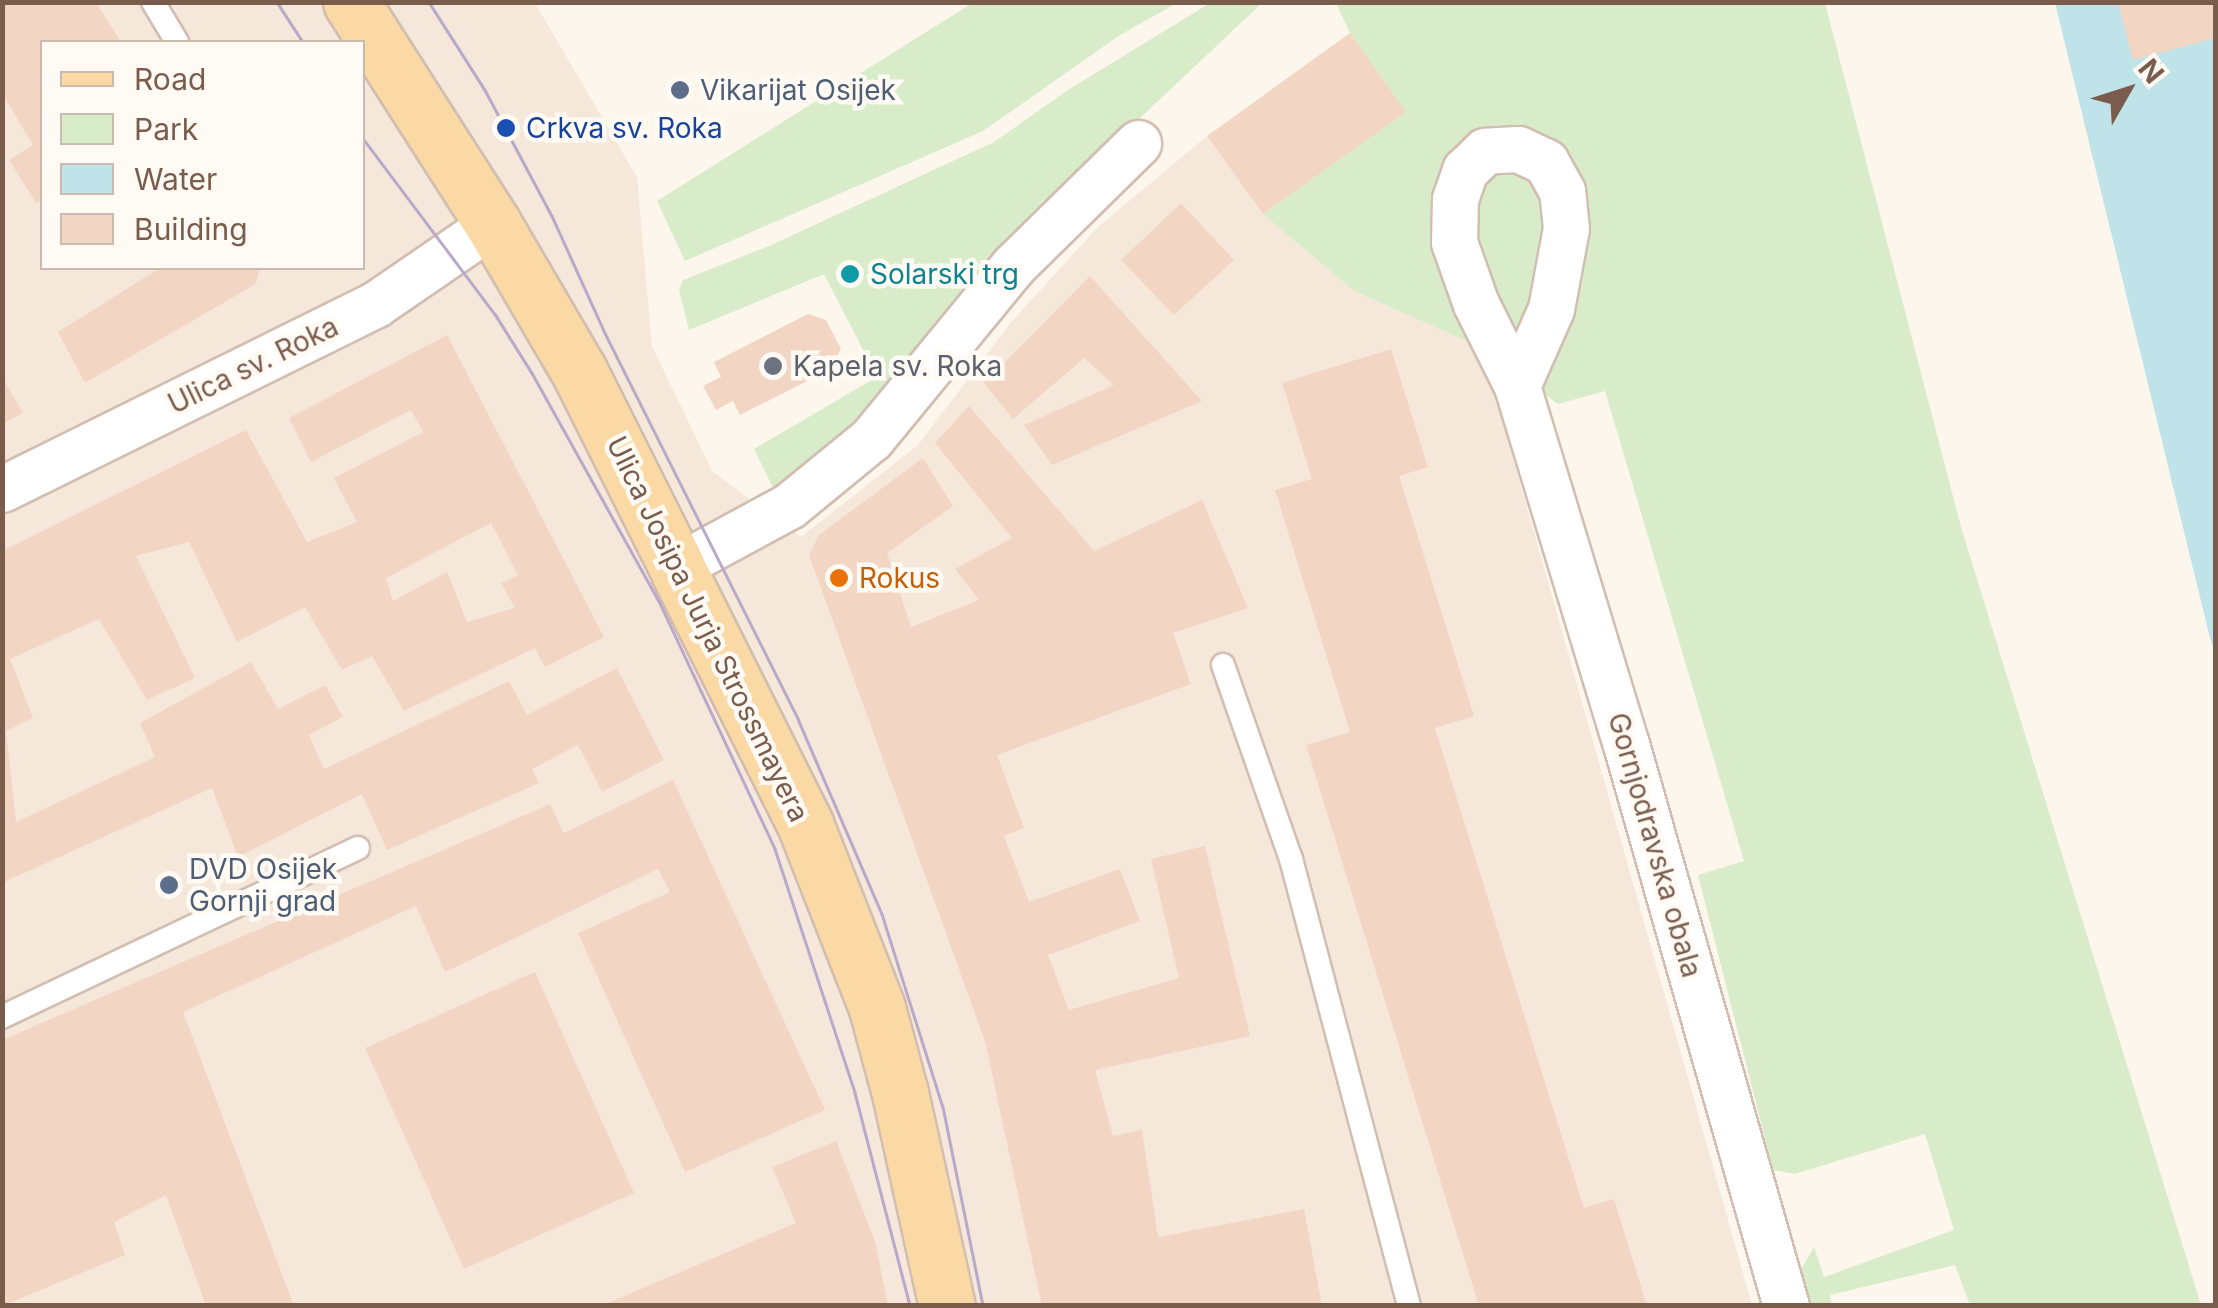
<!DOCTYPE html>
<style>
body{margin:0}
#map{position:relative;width:2218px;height:1308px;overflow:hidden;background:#fdf6ec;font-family:Inter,sans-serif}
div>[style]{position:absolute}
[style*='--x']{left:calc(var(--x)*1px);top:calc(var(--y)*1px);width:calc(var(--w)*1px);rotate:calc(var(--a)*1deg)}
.residential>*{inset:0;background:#f5e8da}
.green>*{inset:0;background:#d8ecc9}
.water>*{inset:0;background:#bfe3e8}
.building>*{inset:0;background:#f3d5c3}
.roads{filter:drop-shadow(2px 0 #d1beb0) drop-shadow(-2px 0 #d1beb0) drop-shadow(0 2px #d1beb0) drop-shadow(0 -2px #d1beb0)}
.lane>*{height:22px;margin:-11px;padding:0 11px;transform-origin:11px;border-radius:11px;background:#fff}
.street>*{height:45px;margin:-22.5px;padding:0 22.5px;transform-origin:22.5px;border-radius:22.5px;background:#fff}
.primary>*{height:55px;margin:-27.5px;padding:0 27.5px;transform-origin:27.5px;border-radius:27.5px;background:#fbd9a5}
.tram>*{height:2.5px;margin:-1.25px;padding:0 1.25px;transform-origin:1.25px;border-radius:1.25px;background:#b9a8c9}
.dots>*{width:28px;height:28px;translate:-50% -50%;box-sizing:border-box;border:5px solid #fffaf3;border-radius:50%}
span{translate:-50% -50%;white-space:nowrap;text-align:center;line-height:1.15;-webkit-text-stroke:9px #fffaf3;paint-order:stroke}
.service-label{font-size:28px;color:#4e5e75}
.left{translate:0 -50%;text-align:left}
.transit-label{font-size:28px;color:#164399}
.culture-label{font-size:28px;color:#0d838f}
.street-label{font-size:28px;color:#7a5c4d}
.worship-label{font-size:28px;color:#5b616d}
.food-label{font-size:28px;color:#c56008}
.frame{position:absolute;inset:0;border:5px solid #7a5c4d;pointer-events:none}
.legend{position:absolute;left:40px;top:40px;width:325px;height:230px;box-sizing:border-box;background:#fffaf3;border:2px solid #cabbb1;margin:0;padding:12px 18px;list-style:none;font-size:30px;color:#7a5c4d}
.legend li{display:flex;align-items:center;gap:20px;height:50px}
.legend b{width:50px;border:2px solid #cabbb1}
.north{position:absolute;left:2078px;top:40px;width:100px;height:100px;-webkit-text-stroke:8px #fffaf3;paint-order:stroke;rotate:51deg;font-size:28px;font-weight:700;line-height:40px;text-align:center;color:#7a5c4d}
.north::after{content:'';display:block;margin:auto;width:35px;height:45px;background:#7a5c4d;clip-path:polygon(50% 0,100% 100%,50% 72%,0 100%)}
</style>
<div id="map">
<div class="residential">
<i style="clip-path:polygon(evenodd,3px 3px,535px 3px,637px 177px,652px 346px,712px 471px,801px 537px,918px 445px,1012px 321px,1098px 227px,1207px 136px,1263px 214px,1354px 291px,1482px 348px,1752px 1305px,3px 1306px,3px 3px,42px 42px,362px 42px,362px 268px,42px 268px,42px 42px)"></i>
</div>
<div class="green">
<i style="clip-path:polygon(974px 2px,1177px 3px,1120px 35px,983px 131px,685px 261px,657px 201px)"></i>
<i style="clip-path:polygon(1210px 3px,1262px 3px,1016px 235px,860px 419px,776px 494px,754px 449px,877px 377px,824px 274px,689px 330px,679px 290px,683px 280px,769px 246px,994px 142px,1068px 90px)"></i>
<i style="clip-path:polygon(1336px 3px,1825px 3px,1961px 527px,2201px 1305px,1970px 1305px,1955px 1265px,1830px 1295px,1832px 1305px,1807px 1305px,1799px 1294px,1802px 1268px,1814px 1247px,1824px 1277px,1954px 1230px,1925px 1134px,1795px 1174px,1773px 1170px,1698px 875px,1744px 861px,1605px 391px,1558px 404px,1482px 348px,1354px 291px,1263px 214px,1405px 112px,1350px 33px)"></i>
</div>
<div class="water">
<i style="clip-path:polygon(2055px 3px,2215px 3px,2215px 655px,2209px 634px)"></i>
</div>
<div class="building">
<i style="clip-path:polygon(2px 2px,96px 2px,121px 42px,42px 42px,42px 199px,36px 203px,9px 160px,33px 145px,2px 93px)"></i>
<i style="clip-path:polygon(2118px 2px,2216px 2px,2216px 38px,2133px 60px)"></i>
<i style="clip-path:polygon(1350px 33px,1406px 112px,1263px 214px,1207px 136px)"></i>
<i style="clip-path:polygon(1181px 203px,1234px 260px,1174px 315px,1121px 260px)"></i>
<i style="clip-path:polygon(160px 268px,260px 268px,256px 284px,85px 383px,58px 332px)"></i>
<i style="clip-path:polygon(1090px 276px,1202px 401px,1052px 465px,1024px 425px,1114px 385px,1084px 358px,1013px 419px,984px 383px)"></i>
<i style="clip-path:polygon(808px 314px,826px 320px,841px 349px,829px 370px,740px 415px,733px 401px,716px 410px,703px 386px,721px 377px,714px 362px)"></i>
<i style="clip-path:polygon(evenodd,447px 335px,604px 637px,545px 667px,535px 648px,404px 711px,372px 656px,342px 670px,305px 607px,237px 642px,189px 542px,136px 556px,195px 678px,147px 700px,99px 619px,10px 659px,33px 718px,6px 731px,16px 822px,155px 757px,140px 723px,251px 662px,278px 709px,325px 685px,343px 717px,309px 735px,324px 769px,509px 681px,527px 715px,617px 668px,664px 760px,602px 792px,578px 745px,532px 769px,539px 783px,387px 850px,362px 794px,238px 857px,212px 788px,2px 883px,2px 551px,246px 430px,307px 542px,357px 522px,334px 478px,423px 432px,411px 410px,311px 462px,289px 418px,447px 335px,491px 523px,518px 575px,501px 583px,515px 608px,467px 622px,447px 572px,393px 601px,386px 578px,491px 523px)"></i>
<i style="clip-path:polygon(1391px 349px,1428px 467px,1399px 476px,1474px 716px,1435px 728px,1584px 1208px,1614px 1199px,1647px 1306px,1479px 1306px,1306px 745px,1350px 732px,1275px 490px,1312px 479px,1282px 383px)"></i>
<i style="clip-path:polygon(2px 377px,23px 413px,2px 424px)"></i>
<i style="clip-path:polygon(969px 406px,1094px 551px,1202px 500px,1248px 608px,1173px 633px,1191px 684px,997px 755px,1024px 828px,1004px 836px,1029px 902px,1120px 869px,1140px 921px,1048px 955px,1069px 1010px,1179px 978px,1151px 859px,1205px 846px,1250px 1036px,1095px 1070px,1113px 1136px,1142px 1130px,1158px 1237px,1304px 1209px,1322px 1306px,1042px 1306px,985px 1041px,809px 555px,819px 535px,923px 458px,953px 506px,887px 553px,911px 627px,979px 600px,955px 569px,1012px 538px,935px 443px)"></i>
<i style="clip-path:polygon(673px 780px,825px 1110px,685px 1172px,578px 933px,670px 892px,658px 869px,445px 972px,416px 906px,183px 1012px,294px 1306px,206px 1306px,166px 1195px,114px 1222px,125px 1255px,2px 1306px,2px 1040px,550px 804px,564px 833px)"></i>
<i style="clip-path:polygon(535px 972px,634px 1193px,464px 1269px,365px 1048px)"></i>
<i style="clip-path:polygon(836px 1141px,875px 1241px,888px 1306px,601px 1306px,796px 1223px,772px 1167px)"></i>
</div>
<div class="roads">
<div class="lane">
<i style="--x:153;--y:2;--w:47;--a:59"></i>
<i style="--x:1223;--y:665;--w:206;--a:70.7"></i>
<i style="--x:1291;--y:859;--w:462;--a:75.2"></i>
<i style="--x:2;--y:1017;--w:394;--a:-25.4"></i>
</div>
<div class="street">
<i style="--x:1517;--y:386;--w:84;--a:-66.2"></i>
<i style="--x:1551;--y:309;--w:82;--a:-79.5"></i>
<i style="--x:1566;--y:228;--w:37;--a:-96"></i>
<i style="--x:1562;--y:191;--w:33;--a:-119"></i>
<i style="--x:1546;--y:162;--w:31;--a:-155"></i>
<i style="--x:1518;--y:149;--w:33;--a:177"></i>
<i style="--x:1485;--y:151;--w:28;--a:136"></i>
<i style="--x:1465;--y:170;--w:31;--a:109"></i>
<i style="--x:1455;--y:199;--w:43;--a:91.3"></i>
<i style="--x:1454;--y:242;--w:66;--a:70.5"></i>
<i style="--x:1476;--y:304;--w:92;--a:63.4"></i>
<i style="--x:1517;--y:386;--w:374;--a:73.1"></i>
<i style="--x:1626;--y:744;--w:584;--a:74.11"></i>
<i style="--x:2;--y:489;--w:417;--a:-26.3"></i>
<i style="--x:376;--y:304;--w:142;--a:-34.4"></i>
<i style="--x:678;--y:566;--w:126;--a:-28.4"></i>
<i style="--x:789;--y:506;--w:106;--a:-39.3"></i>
<i style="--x:871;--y:439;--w:225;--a:-50.6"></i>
<i style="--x:1014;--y:265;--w:174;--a:-44.5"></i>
</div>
<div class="primary">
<i style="--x:351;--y:2;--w:264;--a:57.4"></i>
<i style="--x:493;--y:224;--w:170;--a:59.7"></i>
<i style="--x:579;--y:371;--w:506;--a:63.49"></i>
<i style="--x:805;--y:824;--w:198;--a:68.6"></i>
<i style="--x:877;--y:1008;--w:88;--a:74.9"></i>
<i style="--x:900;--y:1093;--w:218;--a:77.6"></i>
</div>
</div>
<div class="tram">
<i style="--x:277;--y:2;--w:48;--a:57"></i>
<i style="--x:429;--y:2;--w:104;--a:57.5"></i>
<i style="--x:485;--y:90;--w:143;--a:62"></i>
<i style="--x:552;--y:216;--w:128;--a:65.6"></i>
<i style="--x:605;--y:333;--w:432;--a:63.4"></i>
<i style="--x:798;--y:719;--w:212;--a:66.7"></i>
<i style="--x:882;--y:914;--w:202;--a:72.5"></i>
<i style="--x:943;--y:1107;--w:203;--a:78.6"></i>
<i style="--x:362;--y:137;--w:221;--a:53.1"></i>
<i style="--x:495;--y:314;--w:70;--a:57.9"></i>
<i style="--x:532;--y:373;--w:261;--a:60.9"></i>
<i style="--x:659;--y:601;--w:274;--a:64.9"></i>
<i style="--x:775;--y:849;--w:257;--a:71.8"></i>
<i style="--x:855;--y:1093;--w:220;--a:75.5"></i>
</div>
<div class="dots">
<i style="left:680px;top:90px;background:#5c6f8a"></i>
<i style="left:506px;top:128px;background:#1a4fb4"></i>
<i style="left:850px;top:274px;background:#0f9aa8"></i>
<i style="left:773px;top:366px;background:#6b7280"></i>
<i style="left:839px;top:578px;background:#e8710a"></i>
<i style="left:169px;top:885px;background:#5c6f8a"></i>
</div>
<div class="service-label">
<span class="left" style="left:700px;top:90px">Vikarijat Osijek</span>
<span class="left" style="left:189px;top:885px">DVD Osijek<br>Gornji grad</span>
</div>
<div class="transit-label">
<span class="left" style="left:526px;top:128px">Crkva sv. Roka</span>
</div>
<div class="culture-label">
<span class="left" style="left:870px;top:274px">Solarski trg</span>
</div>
<div class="street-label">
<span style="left:253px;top:365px;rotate:-26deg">Ulica sv. Roka</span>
<span style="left:708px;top:629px;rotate:64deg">Ulica Josipa Jurja Strossmayera</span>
<span style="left:1655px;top:845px;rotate:74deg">Gornjodravska obala</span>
</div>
<div class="worship-label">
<span class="left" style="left:793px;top:366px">Kapela sv. Roka</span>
</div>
<div class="food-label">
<span class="left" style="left:859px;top:578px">Rokus</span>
</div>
<div class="frame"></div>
<ul class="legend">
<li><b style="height:12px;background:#fbd9a5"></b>Road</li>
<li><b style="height:28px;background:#d8ecc9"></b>Park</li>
<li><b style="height:28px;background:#bfe3e8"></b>Water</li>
<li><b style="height:28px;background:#f3d5c3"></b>Building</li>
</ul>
<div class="north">N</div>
</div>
